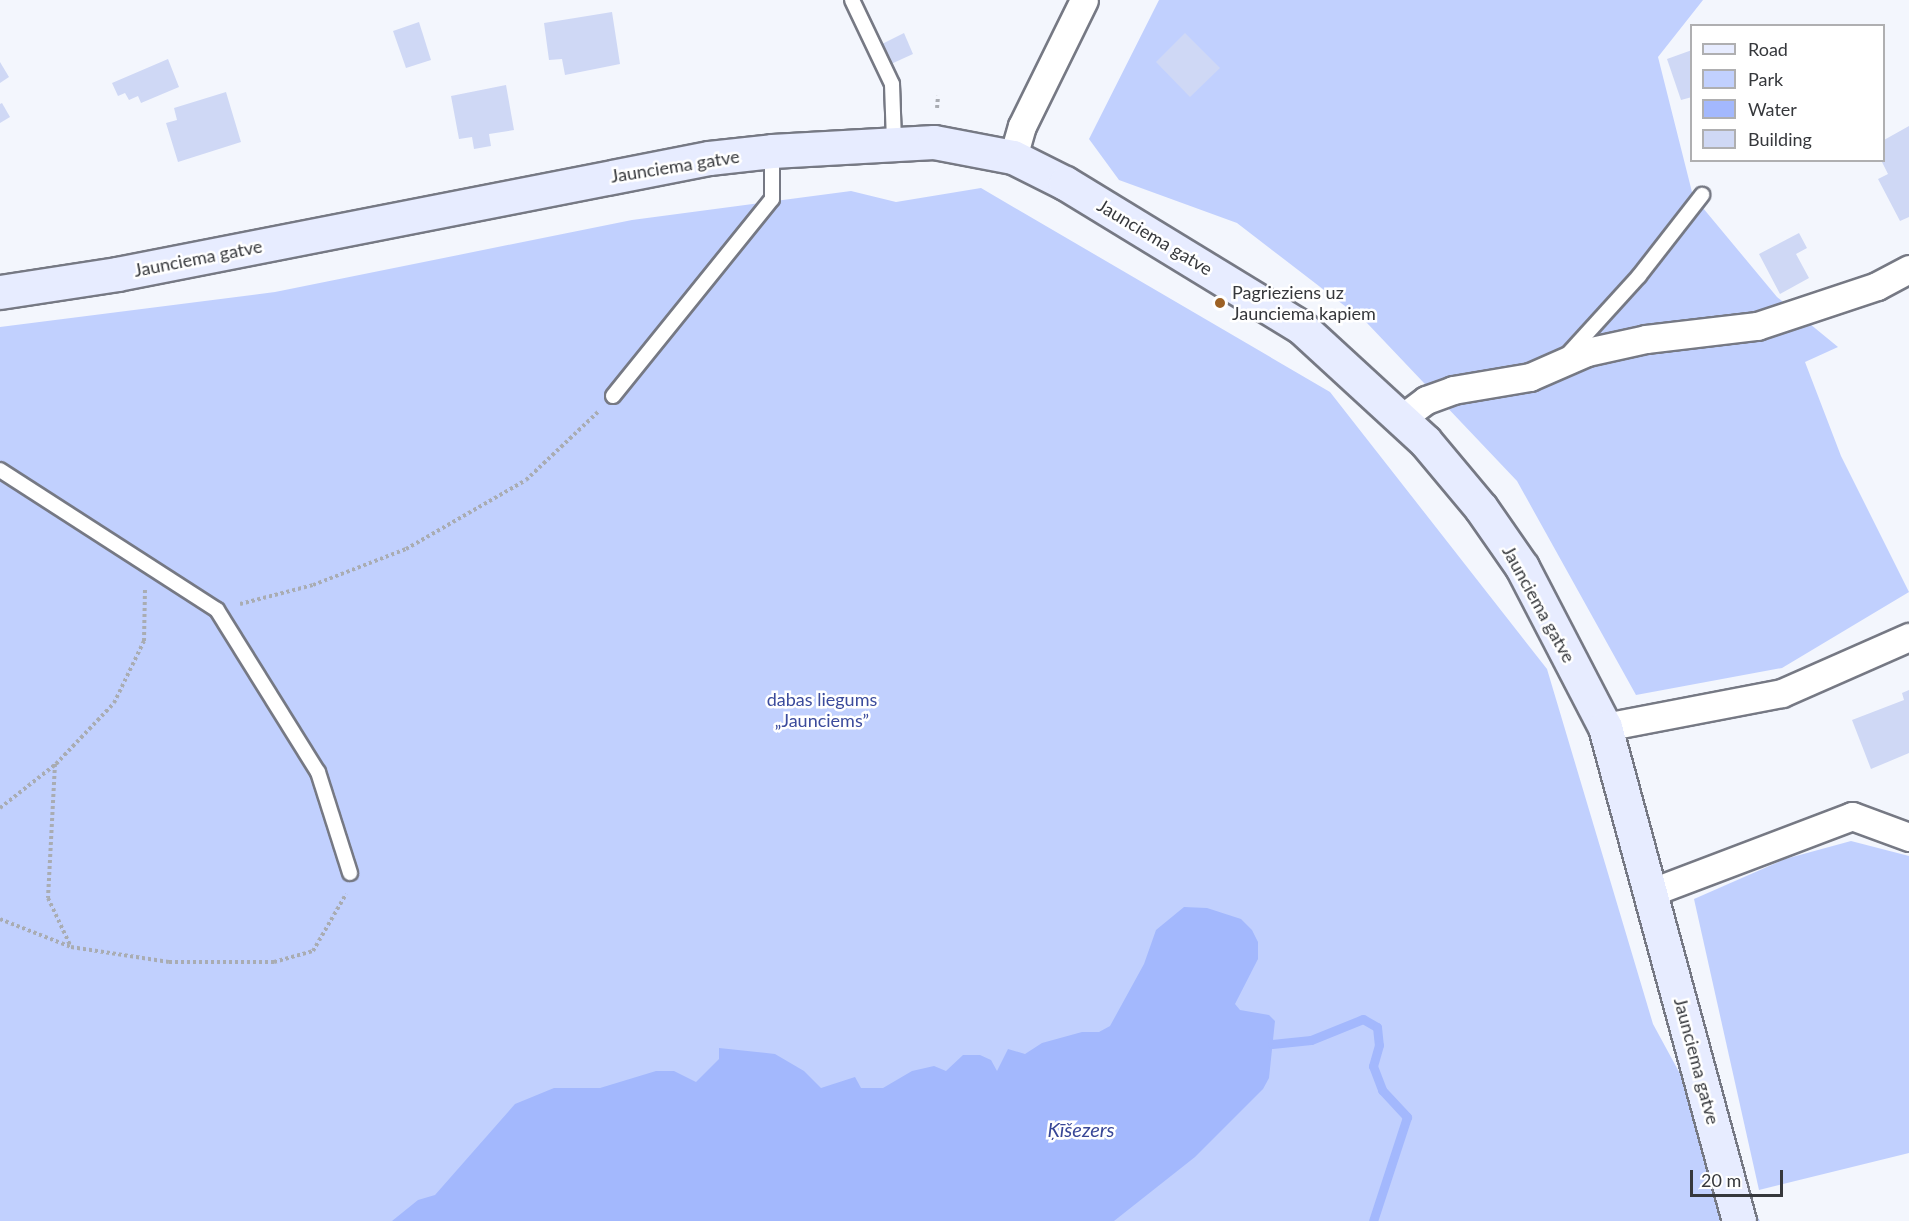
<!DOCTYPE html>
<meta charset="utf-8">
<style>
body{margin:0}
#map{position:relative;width:1909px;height:1221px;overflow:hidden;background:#f3f6fd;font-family:Lato,sans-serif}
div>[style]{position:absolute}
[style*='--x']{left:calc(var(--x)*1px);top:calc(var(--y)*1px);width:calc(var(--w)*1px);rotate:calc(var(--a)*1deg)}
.green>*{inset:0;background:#c1d0fe}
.water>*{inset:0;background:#a3b8fd}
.stream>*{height:9px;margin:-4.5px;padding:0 4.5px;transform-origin:4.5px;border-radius:4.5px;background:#a3b8fd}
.building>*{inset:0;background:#cfd8f5}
.path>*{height:4px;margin-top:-2px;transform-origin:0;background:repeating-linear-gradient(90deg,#a9acb2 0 3px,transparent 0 6px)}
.roads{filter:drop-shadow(2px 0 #767984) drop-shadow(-2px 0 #767984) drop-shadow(0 2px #767984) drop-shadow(0 -2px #767984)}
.service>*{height:14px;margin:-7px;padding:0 7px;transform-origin:7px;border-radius:7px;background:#fff}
.minor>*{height:27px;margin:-13.5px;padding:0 13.5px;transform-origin:13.5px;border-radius:13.5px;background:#fff}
.secondary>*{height:33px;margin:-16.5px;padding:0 16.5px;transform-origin:16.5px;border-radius:16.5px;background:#e7ecff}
.dots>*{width:16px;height:16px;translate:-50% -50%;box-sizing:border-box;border:3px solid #fff;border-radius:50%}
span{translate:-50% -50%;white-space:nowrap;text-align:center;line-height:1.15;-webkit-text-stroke:5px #fff;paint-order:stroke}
.street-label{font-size:18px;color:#36383c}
.poi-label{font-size:18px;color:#36383c}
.left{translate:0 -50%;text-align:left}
.park-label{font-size:18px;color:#3b4b9c}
.water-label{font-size:20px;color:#384797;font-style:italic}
.legend{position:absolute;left:1690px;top:24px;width:195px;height:138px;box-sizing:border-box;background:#fff;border:2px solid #afafb1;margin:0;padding:8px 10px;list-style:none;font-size:18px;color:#36383c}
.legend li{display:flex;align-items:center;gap:12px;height:30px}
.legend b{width:30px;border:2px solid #afafb1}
.scale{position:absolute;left:1690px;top:1170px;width:93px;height:27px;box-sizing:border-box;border:3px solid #36383c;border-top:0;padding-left:8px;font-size:18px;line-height:21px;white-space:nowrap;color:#36383c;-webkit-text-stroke:4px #fff;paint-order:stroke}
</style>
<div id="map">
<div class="green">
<i style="clip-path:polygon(1159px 0,1703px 0,1658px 57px,1693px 196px,1777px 297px,1838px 347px,1805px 362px,1841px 456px,1909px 592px,1782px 668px,1636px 695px,1517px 481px,1367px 323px,1237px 223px,1119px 180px,1089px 139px)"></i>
<i style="clip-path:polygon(981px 188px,1330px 392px,1547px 669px,1653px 1024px,1760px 1221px,0 1221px,0 327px,275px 292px,632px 220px,851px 191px,896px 202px)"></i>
<i style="clip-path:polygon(1851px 841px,1909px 856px,1909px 1153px,1759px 1190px,1694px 899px,1785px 859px)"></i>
</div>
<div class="water">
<i style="clip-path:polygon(1184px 907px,1207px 908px,1241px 919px,1252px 930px,1258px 942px,1258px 959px,1235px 1004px,1240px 1010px,1269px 1015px,1275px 1021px,1269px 1078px,1263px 1089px,1195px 1157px,1114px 1221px,392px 1221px,418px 1200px,435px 1195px,515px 1104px,554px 1088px,600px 1088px,656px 1071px,674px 1071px,696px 1082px,719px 1059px,719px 1048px,775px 1054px,804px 1071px,821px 1088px,855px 1077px,861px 1088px,883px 1088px,912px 1071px,934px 1066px,946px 1071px,963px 1055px,980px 1055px,991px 1060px,997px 1071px,1008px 1049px,1025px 1054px,1042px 1043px,1082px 1032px,1099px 1032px,1110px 1026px,1144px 964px,1156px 930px)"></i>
</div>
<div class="stream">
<i style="--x:1272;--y:1044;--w:39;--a:-6"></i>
<i style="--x:1311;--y:1040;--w:56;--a:-22"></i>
<i style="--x:1363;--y:1019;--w:16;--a:30"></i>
<i style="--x:1377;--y:1027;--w:18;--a:84"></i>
<i style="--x:1379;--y:1045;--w:22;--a:106"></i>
<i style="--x:1373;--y:1066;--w:26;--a:69"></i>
<i style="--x:1382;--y:1090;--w:37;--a:47"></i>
<i style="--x:1407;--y:1117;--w:109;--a:108.1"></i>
</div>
<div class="building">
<i style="clip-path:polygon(612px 12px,620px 64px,565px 75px,562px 59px,549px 60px,544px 23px)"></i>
<i style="clip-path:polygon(419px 22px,431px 60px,406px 68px,393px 31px)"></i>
<i style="clip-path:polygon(904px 33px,913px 54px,891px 64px,882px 44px)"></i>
<i style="clip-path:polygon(1185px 33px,1220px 68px,1190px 97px,1156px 62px)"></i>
<i style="clip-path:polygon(1692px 50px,1692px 97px,1681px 100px,1667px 59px)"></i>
<i style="clip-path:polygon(168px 59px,179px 87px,141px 103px,138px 96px,129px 100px,125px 93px,118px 96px,112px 83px)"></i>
<i style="clip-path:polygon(0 62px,9px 77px,0 83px)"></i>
<i style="clip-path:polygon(506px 85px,514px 130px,489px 134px,491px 146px,474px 149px,472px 137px,459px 139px,451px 96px)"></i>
<i style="clip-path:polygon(226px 92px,241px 142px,178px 162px,166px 123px,177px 120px,174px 108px)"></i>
<i style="clip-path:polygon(2px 103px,10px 117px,0 123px,0 104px)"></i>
<i style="clip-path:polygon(1909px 126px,1909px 217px,1900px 221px,1878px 179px,1888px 174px,1881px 160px,1884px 140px)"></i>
<i style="clip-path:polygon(1799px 233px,1807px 248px,1796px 254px,1809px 278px,1780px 294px,1759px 254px)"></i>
<i style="clip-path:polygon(1909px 690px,1909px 753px,1871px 769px,1852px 720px,1904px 700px,1902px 693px)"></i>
</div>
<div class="path">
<i style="--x:937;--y:108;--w:12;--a:-85"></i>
<i style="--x:240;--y:604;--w:75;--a:-14.6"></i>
<i style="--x:313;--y:585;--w:100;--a:-21.2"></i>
<i style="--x:406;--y:549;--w:138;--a:-29.9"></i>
<i style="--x:526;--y:480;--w:99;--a:-43.4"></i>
<i style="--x:55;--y:764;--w:134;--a:93"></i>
<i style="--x:48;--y:898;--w:54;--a:64.9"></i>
<i style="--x:0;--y:808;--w:71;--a:-38.2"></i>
<i style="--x:56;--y:764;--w:84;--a:-46.4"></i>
<i style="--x:114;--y:703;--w:69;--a:-64.2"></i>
<i style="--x:144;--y:641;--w:51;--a:-88.9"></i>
<i style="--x:0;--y:919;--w:76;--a:21.5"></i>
<i style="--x:71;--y:947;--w:99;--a:8.7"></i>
<i style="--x:169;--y:962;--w:105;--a:0"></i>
<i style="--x:274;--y:962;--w:41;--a:-15.8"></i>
<i style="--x:313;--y:951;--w:66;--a:-59.9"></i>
</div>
<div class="roads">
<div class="service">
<i style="--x:852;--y:0;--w:93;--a:64.5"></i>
<i style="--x:892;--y:84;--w:58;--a:88"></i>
<i style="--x:1569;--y:353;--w:104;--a:-47.7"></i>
<i style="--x:1639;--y:276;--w:103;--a:-52.1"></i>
<i style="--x:613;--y:396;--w:253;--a:-51.1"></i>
<i style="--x:772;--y:199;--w:48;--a:-90"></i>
<i style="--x:0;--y:470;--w:258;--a:32.8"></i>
<i style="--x:217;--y:610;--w:191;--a:58.1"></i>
<i style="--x:318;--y:772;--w:106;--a:72.4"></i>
</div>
<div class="minor">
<i style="--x:1013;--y:157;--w:32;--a:-74"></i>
<i style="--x:1022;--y:126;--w:140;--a:-63.8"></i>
<i style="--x:1402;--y:418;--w:30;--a:-37"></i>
<i style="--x:1426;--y:400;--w:29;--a:-20"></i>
<i style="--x:1453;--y:390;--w:78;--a:-9.6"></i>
<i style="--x:1530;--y:377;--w:62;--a:-23.7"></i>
<i style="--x:1587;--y:352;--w:60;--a:-12.4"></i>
<i style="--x:1646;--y:339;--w:112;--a:-6.7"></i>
<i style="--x:1757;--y:326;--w:126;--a:-18.4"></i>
<i style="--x:1877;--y:286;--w:36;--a:-28"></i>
<i style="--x:1605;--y:727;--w:180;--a:-10.9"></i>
<i style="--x:1782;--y:693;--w:139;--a:-23.8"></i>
<i style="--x:1652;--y:892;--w:214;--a:-20.8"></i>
<i style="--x:1852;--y:816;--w:61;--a:20.2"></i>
</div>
<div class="secondary">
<i style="--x:0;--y:292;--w:118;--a:-8.7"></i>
<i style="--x:117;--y:274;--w:603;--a:-11.09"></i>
<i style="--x:709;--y:158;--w:63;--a:-6.3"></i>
<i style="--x:772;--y:151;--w:162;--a:-3.2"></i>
<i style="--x:934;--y:142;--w:80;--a:10.8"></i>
<i style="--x:1013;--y:157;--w:58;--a:26.6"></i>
<i style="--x:1065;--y:183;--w:276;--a:31.4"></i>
<i style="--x:1301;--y:327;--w:168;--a:42.6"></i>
<i style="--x:1425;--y:441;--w:87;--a:50.1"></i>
<i style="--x:1481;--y:508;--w:72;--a:55.2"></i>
<i style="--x:1522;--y:567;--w:180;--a:62.6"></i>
<i style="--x:1605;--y:727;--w:512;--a:74.82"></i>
</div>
</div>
<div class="dots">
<i style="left:1220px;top:303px;background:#9d6124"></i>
</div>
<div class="street-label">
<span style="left:675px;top:166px;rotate:-9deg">Jaunciema gatve</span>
<span style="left:1155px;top:237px;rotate:31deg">Jaunciema gatve</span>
<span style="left:198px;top:258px;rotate:-11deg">Jaunciema gatve</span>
<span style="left:1539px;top:604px;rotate:61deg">Jaunciema gatve</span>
<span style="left:1697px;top:1061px;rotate:75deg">Jaunciema gatve</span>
</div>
<div class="poi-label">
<span class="left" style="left:1232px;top:303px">Pagrieziens uz<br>Jaunciema kapiem</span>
</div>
<div class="park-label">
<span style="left:822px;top:710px">dabas liegums<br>„Jaunciems”</span>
</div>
<div class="water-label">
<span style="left:1081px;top:1129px">Ķīšezers</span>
</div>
<ul class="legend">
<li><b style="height:8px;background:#e7ecff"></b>Road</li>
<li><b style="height:16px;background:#c1d0fe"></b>Park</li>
<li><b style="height:16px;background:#a3b8fd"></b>Water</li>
<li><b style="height:16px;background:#cfd8f5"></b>Building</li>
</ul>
<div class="scale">20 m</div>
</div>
